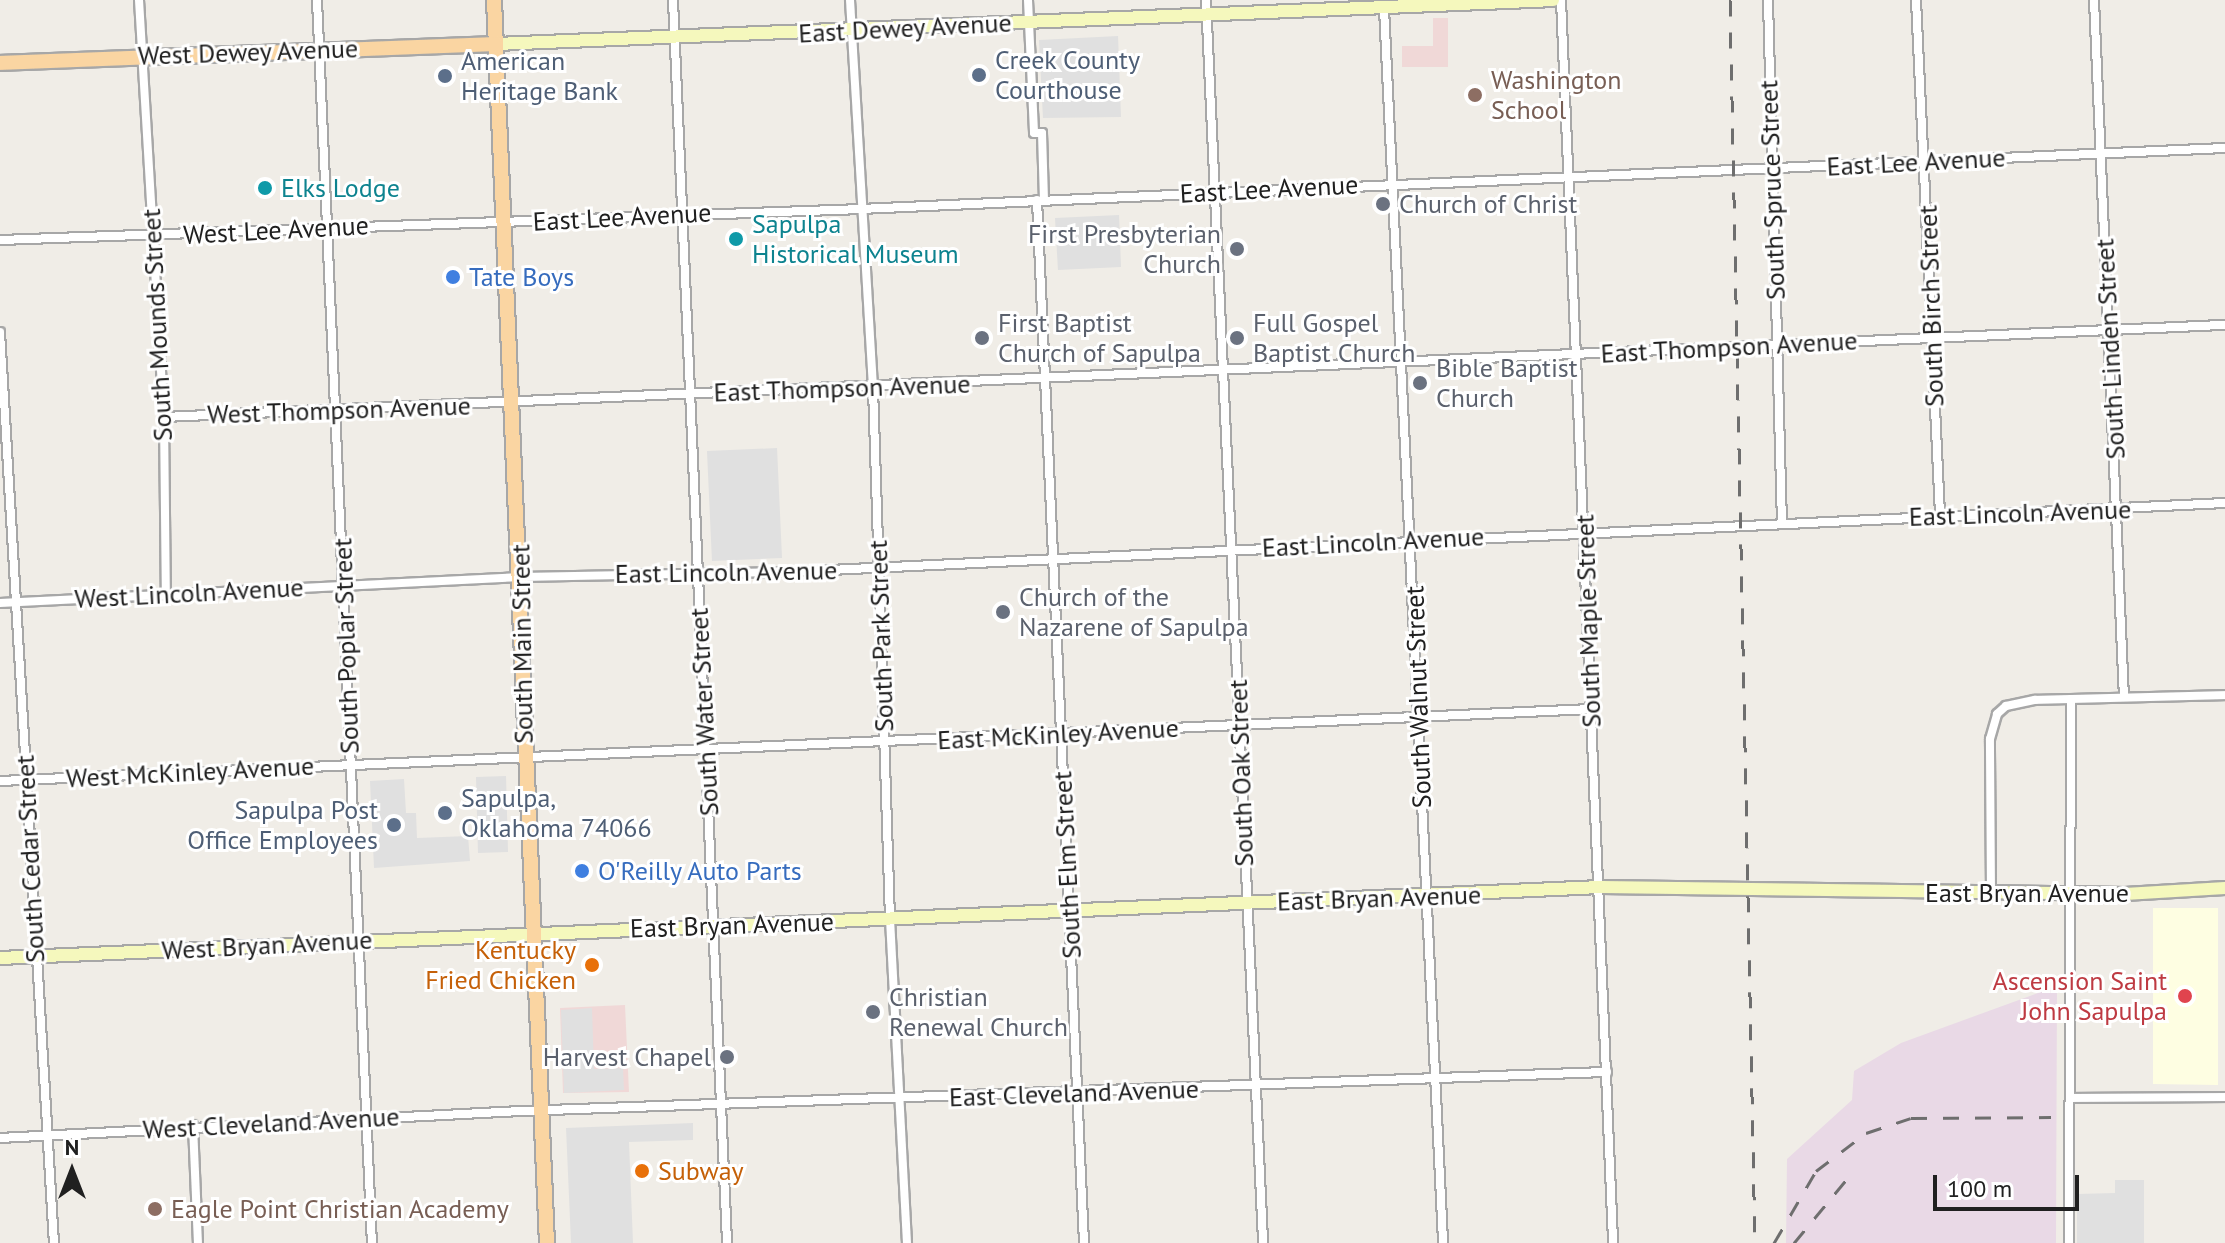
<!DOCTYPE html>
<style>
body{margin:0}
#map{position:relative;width:2225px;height:1243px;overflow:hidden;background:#f0ede7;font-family:"PT Sans",sans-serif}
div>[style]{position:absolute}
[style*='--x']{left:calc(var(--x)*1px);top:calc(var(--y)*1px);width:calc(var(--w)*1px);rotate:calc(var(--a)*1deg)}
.commercial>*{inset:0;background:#f0d8d7}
.industrial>*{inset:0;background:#e9d9e6}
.education>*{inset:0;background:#fefee2}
.parking>*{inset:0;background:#e0e0e0}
.roads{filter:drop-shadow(2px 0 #a7a7a7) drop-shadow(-2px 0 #a7a7a7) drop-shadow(0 2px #a7a7a7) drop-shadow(0 -2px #a7a7a7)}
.street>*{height:8px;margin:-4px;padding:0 4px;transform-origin:4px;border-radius:4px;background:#fff}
.secondary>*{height:12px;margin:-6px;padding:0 6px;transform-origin:6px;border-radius:6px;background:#f5f8bd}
.primary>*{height:14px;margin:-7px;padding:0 7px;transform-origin:7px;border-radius:7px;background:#fad5a2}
.rail>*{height:3px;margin-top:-1.5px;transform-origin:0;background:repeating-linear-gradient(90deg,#6e6e6e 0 16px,transparent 0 32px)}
.dots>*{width:22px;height:22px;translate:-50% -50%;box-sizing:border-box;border:4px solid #fff;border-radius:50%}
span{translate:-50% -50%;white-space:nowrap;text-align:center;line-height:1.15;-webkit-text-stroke:6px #fff;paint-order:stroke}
.street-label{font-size:26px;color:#202020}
.service-label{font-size:26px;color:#4e5e75}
.left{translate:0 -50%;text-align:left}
.right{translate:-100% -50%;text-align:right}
.education-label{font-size:26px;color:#785e54}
.culture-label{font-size:26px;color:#0d838f}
.worship-label{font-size:26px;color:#5b616d}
.shop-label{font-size:26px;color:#366cbe}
.food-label{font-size:26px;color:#c56008}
.health-label{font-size:26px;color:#be3a42}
.north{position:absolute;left:32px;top:1131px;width:80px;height:80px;-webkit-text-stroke:6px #fff;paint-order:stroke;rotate:0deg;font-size:22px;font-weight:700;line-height:32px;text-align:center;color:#202020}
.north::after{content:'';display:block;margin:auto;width:28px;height:36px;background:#202020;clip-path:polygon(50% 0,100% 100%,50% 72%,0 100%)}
.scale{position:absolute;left:1933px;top:1175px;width:146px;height:36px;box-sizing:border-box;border:4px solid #202020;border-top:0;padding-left:10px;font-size:24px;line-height:28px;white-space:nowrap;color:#202020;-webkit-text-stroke:6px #fff;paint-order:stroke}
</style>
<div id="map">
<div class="commercial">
<i style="clip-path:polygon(1433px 18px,1448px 18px,1448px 67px,1402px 67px,1402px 46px,1433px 46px)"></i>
<i style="clip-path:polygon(625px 1005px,629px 1092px,563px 1093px,560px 1008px)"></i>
</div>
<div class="industrial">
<i style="clip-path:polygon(2057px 986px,2056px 1243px,1786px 1243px,1787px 1159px,1852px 1100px,1854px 1071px,1901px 1043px)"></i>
</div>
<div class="education">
<i style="clip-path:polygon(2153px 908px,2218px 908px,2218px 1085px,2153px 1084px)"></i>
</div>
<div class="parking">
<i style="clip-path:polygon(1118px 36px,1121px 117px,1043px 118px,1039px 40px)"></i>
<i style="clip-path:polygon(1119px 215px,1121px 267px,1058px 270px,1055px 218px)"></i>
<i style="clip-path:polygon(777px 448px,782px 558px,712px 561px,707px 451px)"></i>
<i style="clip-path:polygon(506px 776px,508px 852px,478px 853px,476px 777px)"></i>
<i style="clip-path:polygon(404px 779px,406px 813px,416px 813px,417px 838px,468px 836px,470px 861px,374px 868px,370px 781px)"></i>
<i style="clip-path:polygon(592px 1008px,594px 1069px,623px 1068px,624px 1090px,564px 1093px,561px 1010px)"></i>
<i style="clip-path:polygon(693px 1123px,693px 1140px,629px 1142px,633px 1243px,571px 1243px,566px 1128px)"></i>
<i style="clip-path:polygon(2115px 1180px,2144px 1180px,2144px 1243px,2077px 1243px,2077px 1194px,2115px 1193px)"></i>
</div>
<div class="roads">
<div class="street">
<i style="--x:139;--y:0;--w:418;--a:86.6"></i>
<i style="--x:164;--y:417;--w:177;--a:89.4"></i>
<i style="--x:317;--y:0;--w:1244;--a:87.47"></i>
<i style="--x:673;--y:0;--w:1244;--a:87.51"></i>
<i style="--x:850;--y:0;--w:388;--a:86.6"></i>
<i style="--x:873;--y:387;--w:532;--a:88.17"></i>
<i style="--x:890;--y:919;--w:324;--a:87"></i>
<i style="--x:1028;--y:0;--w:133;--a:87.4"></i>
<i style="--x:1034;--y:133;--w:8;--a:0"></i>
<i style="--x:1042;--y:133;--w:66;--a:88.3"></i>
<i style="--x:1206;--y:0;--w:1244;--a:87.37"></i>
<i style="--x:1561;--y:0;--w:1244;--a:87.6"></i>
<i style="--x:1768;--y:0;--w:524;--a:88.47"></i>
<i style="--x:1916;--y:0;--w:516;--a:87.33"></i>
<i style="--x:2094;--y:0;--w:698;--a:87.54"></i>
<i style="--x:1384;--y:8;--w:1236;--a:87.26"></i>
<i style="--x:1037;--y:200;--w:1044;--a:87.42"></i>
<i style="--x:0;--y:240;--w:861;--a:-2.06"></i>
<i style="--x:860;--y:209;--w:1366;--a:-2.56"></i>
<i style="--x:0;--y:332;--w:913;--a:86.61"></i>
<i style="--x:164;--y:417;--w:2063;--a:-2.56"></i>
<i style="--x:0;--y:603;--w:522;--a:-2.86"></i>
<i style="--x:521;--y:577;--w:267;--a:-1.1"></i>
<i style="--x:788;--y:572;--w:1439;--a:-2.75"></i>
<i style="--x:0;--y:781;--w:1594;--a:-2.59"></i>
<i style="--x:1991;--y:893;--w:154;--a:-90.4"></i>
<i style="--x:1990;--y:739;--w:26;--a:-74"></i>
<i style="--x:1997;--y:714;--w:12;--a:-42"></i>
<i style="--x:2006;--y:706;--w:30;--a:-12"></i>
<i style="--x:2035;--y:700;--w:190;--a:-1.5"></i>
<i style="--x:2070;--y:1098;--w:155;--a:-0.4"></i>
<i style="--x:193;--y:1125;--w:118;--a:87.6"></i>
<i style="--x:0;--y:1138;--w:522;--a:-2.97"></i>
<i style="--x:521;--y:1111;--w:1087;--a:-2.06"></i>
<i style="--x:2069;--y:1243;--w:544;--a:-89.79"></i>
</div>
<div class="secondary">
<i style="--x:496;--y:44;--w:1058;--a:-2.38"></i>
<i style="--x:0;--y:958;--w:1604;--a:-2.54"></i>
<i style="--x:1602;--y:887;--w:523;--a:0.77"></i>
<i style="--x:2125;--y:894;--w:100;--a:-3.4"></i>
</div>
<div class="primary">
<i style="--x:494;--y:0;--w:1244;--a:87.56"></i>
<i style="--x:0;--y:63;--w:496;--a:-2.2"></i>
</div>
</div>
<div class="rail">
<i style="--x:1730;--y:0;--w:1243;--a:88.85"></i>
<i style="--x:1774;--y:1243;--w:83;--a:-59.7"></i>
<i style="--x:1816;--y:1171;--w:63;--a:-37.2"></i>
<i style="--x:1866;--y:1133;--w:47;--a:-18.4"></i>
<i style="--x:1911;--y:1118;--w:140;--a:-0.4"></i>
<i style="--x:1794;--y:1243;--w:83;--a:-50.4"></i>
</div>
<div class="dots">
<i style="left:979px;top:75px;background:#5c6f8a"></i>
<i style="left:445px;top:76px;background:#5c6f8a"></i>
<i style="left:1475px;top:95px;background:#8d6e63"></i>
<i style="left:265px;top:188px;background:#0f9aa8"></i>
<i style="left:1383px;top:204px;background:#6b7280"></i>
<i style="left:736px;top:239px;background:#0f9aa8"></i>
<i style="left:1237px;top:249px;background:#6b7280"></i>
<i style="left:453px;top:277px;background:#3f7fe0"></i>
<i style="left:982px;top:338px;background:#6b7280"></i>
<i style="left:1237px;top:338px;background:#6b7280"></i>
<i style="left:1420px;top:383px;background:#6b7280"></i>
<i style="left:1003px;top:612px;background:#6b7280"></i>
<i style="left:445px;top:813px;background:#5c6f8a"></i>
<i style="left:394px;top:825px;background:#5c6f8a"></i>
<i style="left:582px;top:871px;background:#3f7fe0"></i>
<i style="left:592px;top:965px;background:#e8710a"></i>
<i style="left:2185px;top:996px;background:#e0444e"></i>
<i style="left:873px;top:1012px;background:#6b7280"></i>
<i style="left:727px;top:1057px;background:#6b7280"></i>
<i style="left:642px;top:1171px;background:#e8710a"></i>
<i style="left:155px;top:1209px;background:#8d6e63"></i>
</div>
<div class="street-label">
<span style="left:905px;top:28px;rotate:-3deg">East Dewey Avenue</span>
<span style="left:248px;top:52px;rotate:-2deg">West Dewey Avenue</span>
<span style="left:1916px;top:162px;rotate:-3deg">East Lee Avenue</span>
<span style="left:1269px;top:189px;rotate:-3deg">East Lee Avenue</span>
<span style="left:1772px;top:190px;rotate:-92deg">South Spruce Street</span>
<span style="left:622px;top:217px;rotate:-3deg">East Lee Avenue</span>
<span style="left:276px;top:230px;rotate:-3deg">West Lee Avenue</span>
<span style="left:1931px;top:306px;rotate:-92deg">South Birch Street</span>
<span style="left:157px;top:325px;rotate:-93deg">South Mounds Street</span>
<span style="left:1729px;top:347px;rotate:-3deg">East Thompson Avenue</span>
<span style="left:2110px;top:349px;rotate:-93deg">South Linden Street</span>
<span style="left:842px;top:388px;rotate:-2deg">East Thompson Avenue</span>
<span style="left:339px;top:410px;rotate:-2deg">West Thompson Avenue</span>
<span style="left:2020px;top:513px;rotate:-2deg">East Lincoln Avenue</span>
<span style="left:1373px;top:542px;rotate:-3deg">East Lincoln Avenue</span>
<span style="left:726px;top:572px;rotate:-1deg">East Lincoln Avenue</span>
<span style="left:189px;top:593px;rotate:-3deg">West Lincoln Avenue</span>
<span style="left:1588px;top:621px;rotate:-92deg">South Maple Street</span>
<span style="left:881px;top:636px;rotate:-92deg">South Park Street</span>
<span style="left:522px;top:644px;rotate:-91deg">South Main Street</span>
<span style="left:346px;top:646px;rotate:-92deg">South Poplar Street</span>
<span style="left:1418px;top:697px;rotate:-92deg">South Walnut Street</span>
<span style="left:704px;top:712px;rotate:-93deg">South Water Street</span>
<span style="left:1058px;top:734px;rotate:-3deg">East McKinley Avenue</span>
<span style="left:190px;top:772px;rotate:-3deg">West McKinley Avenue</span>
<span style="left:1241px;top:773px;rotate:-92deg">South Oak Street</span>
<span style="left:30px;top:859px;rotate:-93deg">South Cedar Street</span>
<span style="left:1067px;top:865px;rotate:-93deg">South Elm Street</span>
<span style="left:2027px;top:893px">East Bryan Avenue</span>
<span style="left:1379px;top:898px;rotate:-2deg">East Bryan Avenue</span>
<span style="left:732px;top:925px;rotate:-2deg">East Bryan Avenue</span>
<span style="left:267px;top:945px;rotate:-3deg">West Bryan Avenue</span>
<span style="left:1074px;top:1093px;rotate:-2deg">East Cleveland Avenue</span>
<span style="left:271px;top:1123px;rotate:-3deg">West Cleveland Avenue</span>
</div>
<div class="service-label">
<span class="left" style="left:995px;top:75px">Creek County<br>Courthouse</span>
<span class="left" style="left:461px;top:76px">American<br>Heritage Bank</span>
<span class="left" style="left:461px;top:813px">Sapulpa,<br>Oklahoma 74066</span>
<span class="right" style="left:378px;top:825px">Sapulpa Post<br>Office Employees</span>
</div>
<div class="education-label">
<span class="left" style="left:1491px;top:95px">Washington<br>School</span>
<span class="left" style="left:171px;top:1209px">Eagle Point Christian Academy</span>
</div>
<div class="culture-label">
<span class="left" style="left:281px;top:188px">Elks Lodge</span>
<span class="left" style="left:752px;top:239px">Sapulpa<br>Historical Museum</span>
</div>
<div class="worship-label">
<span class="left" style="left:1399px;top:204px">Church of Christ</span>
<span class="right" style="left:1221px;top:249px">First Presbyterian<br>Church</span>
<span class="left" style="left:998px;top:338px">First Baptist<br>Church of Sapulpa</span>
<span class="left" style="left:1253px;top:338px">Full Gospel<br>Baptist Church</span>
<span class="left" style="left:1436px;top:383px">Bible Baptist<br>Church</span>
<span class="left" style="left:1019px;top:612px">Church of the<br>Nazarene of Sapulpa</span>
<span class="left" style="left:889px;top:1012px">Christian<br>Renewal Church</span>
<span class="right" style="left:711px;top:1057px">Harvest Chapel</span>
</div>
<div class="shop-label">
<span class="left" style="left:469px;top:277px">Tate Boys</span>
<span class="left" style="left:598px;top:871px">O'Reilly Auto Parts</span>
</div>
<div class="food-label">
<span class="right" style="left:576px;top:965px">Kentucky<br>Fried Chicken</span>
<span class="left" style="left:658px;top:1171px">Subway</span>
</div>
<div class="health-label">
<span class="right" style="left:2167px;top:996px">Ascension Saint<br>John Sapulpa</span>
</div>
<div class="north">N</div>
<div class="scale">100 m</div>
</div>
